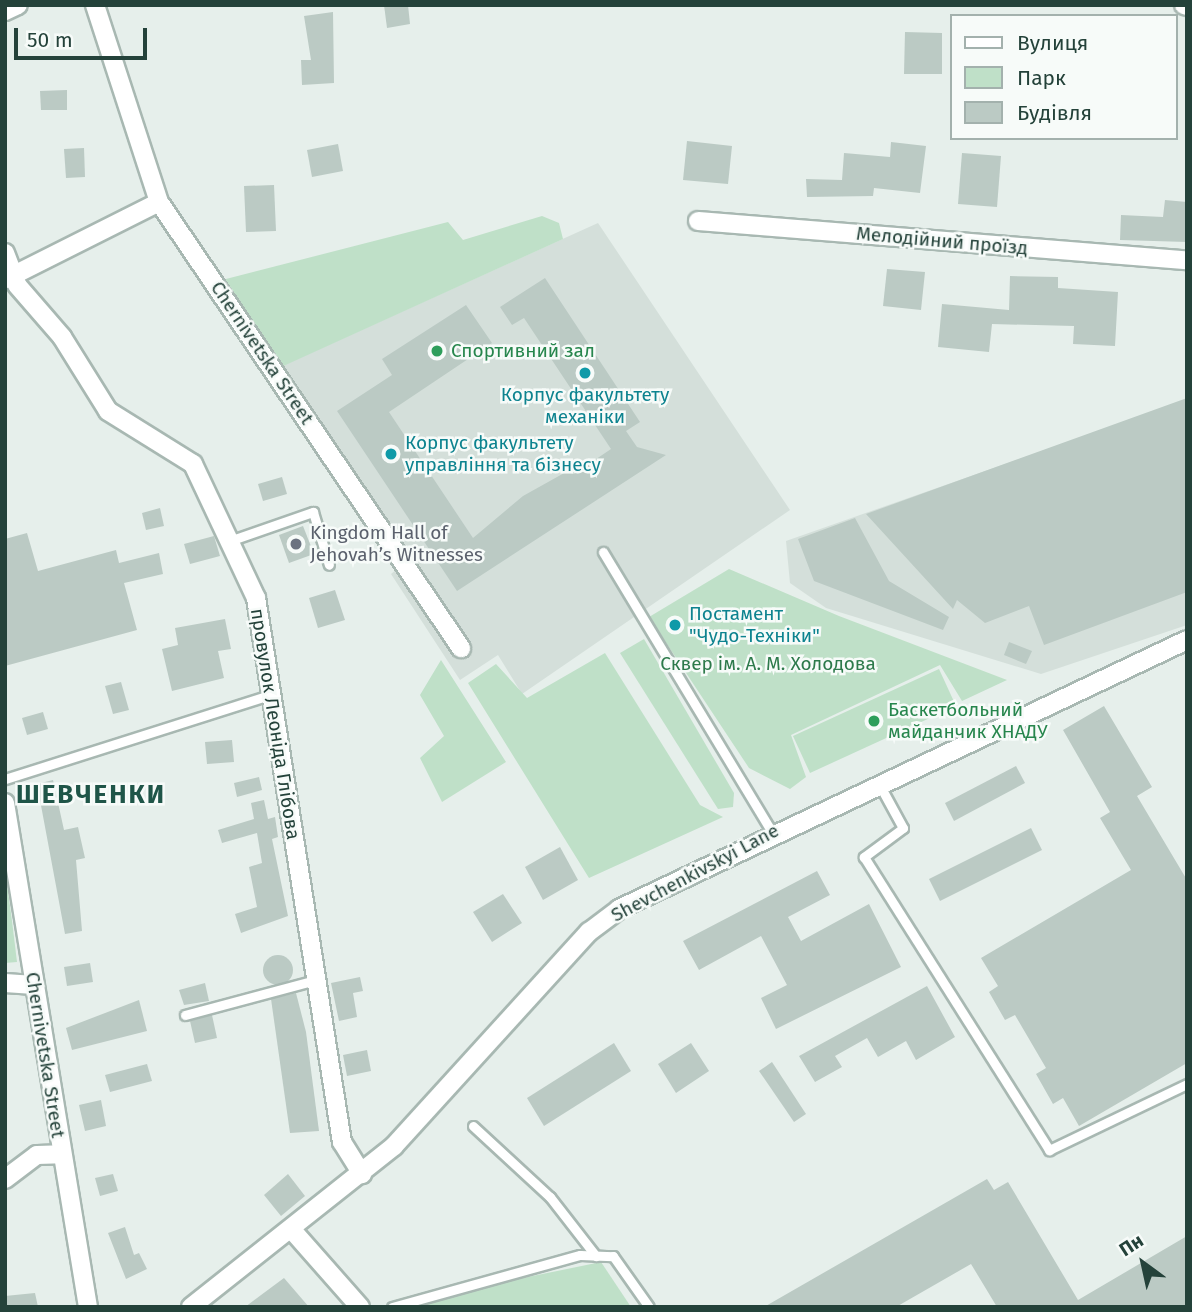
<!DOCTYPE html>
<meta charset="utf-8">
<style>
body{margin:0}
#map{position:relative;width:1192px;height:1312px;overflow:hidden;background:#e6efeb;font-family:"Fira Sans",sans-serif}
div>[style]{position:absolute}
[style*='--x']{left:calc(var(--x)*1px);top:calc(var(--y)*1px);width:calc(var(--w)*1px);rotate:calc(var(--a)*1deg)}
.built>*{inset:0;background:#d4dfda}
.green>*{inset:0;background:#bfe0c8}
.building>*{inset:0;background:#bbcac4}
.round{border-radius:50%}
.roads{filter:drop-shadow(2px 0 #a8b8b2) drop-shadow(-2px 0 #a8b8b2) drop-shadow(0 2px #a8b8b2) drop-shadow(0 -2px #a8b8b2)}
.service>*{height:9px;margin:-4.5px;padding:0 4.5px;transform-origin:4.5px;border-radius:4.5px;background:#fff}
.minor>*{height:18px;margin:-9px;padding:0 9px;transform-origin:9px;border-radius:9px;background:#fff}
.dots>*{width:19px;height:19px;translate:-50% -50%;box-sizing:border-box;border:4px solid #f7fbf9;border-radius:50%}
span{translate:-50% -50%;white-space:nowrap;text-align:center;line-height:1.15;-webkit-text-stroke:5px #f7fbf9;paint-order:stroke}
.street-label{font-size:19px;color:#24423a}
.leisure-label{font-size:19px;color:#27864d}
.left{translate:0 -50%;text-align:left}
.culture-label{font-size:19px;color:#0d838f}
.worship-label{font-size:19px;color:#5b616d}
.park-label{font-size:19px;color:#2d7a4b}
.district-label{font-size:26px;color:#1f5548;font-weight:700;letter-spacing:2px}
.frame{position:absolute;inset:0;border:7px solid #24423a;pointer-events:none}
.legend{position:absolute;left:950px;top:14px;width:228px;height:126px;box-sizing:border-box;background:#f7fbf9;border:2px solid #a3b1ad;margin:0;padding:9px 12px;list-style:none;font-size:21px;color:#24423a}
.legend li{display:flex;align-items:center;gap:14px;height:35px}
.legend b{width:35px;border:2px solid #a3b1ad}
.north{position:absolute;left:1108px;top:1228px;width:70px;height:70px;-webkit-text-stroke:5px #f7fbf9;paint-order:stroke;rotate:327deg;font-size:19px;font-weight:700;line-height:28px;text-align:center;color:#24423a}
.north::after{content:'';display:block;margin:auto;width:24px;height:32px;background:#24423a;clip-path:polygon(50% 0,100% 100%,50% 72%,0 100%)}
.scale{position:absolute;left:14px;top:28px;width:133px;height:32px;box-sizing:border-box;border:4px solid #24423a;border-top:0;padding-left:9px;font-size:21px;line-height:24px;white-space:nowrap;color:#24423a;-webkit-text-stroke:5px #f7fbf9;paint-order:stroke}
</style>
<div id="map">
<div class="built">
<i style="clip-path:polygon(598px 223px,790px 510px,522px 694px,498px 655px,460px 680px,391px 574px,403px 564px,273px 370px)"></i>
<i style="clip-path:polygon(1187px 400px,1187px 625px,1041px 674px,826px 608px,790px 583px,786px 541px)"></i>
</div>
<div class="green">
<i style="clip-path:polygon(542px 216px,559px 223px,563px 239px,279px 368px,222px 280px,448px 222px,463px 240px)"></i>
<i style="clip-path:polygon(729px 569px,839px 616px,1007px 680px,962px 701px,940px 665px,791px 735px,806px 777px,790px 789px,749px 768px,649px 617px)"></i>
<i style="clip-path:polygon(644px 639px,734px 793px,733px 807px,718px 809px,620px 653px)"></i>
<i style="clip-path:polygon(605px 653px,700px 805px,723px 817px,589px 878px,468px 683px,496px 664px,527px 698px)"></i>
<i style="clip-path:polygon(441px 660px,506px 762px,442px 802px,420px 758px,444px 736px,420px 695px)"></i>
<i style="clip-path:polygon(939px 669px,956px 706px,810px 773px,793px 736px)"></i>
<i style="clip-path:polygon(5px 869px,12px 921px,17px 962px,5px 963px)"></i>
<i style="clip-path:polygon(601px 1262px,631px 1307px,414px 1307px,494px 1284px)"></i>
</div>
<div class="building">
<i style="clip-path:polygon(384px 5px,408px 5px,410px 24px,387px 28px)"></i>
<i style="clip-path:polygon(333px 12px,334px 83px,302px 85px,301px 60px,311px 60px,304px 16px)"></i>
<i style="clip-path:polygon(905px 32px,942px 33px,942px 74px,904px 74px)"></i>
<i style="clip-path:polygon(67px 90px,67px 110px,41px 110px,40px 91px)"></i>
<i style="clip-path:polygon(687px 141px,732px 146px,728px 184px,683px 180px)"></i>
<i style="clip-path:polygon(891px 142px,926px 146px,920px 193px,874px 188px,873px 196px,807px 197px,806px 179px,842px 180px,844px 153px,890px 157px)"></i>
<i style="clip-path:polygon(338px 144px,343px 171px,312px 177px,307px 150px)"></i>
<i style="clip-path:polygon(84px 148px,85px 177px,66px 178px,64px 149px)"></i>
<i style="clip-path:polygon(962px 153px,1001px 156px,997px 207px,958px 204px)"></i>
<i style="clip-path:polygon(274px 185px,276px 231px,246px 232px,244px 186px)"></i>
<i style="clip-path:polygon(1165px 200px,1187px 202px,1187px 242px,1120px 240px,1121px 215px,1163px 217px)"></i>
<i style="clip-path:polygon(887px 269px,925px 272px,921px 310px,883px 306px)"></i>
<i style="clip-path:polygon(1010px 276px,1058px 277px,1058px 288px,1118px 292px,1115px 346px,1073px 344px,1074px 326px,992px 324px,989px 352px,938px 347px,942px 304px,1009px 310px)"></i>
<i style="clip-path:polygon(545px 278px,640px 422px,626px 431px,637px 447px,666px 455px,457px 591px,337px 411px,392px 375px,382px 359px,466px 305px,492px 343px,389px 412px,473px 538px,523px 496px,566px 472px,574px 474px,611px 449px,524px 318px,512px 325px,500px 307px)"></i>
<i style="clip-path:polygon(1187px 398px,1187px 592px,1044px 645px,1029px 606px,985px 623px,957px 600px,953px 609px,866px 514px)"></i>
<i style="clip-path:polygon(282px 477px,287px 494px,263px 501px,258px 484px)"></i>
<i style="clip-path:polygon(160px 508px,164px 526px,146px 530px,142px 513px)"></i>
<i style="clip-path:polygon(855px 518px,889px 581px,949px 617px,943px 630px,814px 581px,798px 539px)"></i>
<i style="clip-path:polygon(303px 526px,314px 554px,289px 563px,279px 535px)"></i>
<i style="clip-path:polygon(27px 533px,38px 571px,116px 550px,119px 563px,159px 553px,163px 574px,124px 583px,137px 630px,5px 666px,5px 539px)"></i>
<i style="clip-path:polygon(214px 536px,220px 556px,190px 564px,184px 544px)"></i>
<i style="clip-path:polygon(335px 590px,345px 620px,318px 628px,309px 598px)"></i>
<i style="clip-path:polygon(225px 619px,231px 649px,218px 651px,224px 678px,172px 691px,162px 649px,178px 645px,175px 628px)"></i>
<i style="clip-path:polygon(1009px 642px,1032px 651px,1026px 664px,1004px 655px)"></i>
<i style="clip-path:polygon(121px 682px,129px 710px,113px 714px,105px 686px)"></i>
<i style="clip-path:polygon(1104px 706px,1152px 787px,1137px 796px,1187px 880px,1187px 1063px,1079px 1126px,1063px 1098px,1053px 1104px,1036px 1074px,1046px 1068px,1015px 1015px,1005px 1020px,989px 992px,998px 986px,981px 958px,1131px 870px,1100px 818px,1110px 812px,1063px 730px)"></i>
<i style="clip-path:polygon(43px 712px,48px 729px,27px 735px,22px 718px)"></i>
<i style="clip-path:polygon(232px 740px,234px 762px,207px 764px,205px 742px)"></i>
<i style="clip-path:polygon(1016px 766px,1025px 783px,954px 821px,945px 803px)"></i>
<i style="clip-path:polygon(259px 777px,262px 790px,237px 797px,234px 783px)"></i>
<i style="clip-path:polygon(53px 780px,64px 830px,78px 827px,85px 858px,76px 860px,82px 931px,65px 934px,37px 784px)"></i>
<i style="clip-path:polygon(264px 800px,268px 819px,275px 817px,278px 837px,272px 839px,288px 916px,241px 933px,235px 914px,257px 907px,249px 867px,262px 863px,257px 833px,222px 843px,218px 830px,254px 819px,251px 803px)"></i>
<i style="clip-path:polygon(1031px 828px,1042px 850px,940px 901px,929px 879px)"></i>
<i style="clip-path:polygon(560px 847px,578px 880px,543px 900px,525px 867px)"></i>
<i style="clip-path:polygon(817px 871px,830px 895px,788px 917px,801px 941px,869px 904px,901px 967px,776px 1029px,761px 998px,787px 985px,761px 936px,699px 970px,683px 941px)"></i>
<i style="clip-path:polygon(503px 894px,522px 923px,492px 942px,473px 912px)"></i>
<i class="round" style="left:263px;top:955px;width:30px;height:30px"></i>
<i style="clip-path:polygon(90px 963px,93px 982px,67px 986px,64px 967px)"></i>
<i style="clip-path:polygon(360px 977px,363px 991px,353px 993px,357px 1017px,339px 1021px,331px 983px)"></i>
<i style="clip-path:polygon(205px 983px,209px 1001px,184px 1005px,179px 990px)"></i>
<i style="clip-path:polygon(927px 986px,955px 1037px,916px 1060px,906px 1041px,878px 1057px,867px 1038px,835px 1056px,842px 1067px,815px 1082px,799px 1056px)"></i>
<i style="clip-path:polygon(296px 993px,306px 1032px,319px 1131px,290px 1133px,271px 999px)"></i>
<i style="clip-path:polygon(139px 1000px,147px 1031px,72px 1050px,66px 1028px)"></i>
<i style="clip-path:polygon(212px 1015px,217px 1038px,195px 1043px,190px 1021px)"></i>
<i style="clip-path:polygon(614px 1043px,631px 1071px,544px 1126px,527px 1098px)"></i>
<i style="clip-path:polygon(691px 1043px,709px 1071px,676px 1093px,658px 1064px)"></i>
<i style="clip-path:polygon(367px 1050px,371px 1071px,347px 1076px,343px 1055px)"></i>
<i style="clip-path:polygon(772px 1062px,806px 1114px,794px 1122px,759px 1071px)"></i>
<i style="clip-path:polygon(147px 1064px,152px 1081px,110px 1092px,105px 1075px)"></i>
<i style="clip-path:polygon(101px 1100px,106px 1126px,85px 1131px,79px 1105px)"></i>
<i style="clip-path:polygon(113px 1174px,118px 1191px,100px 1196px,95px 1178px)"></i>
<i style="clip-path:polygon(288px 1174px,305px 1196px,281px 1216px,264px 1195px)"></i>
<i style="clip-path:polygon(987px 1179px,994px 1190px,1008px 1182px,1078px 1300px,1187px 1236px,1187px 1307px,997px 1307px,971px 1264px,896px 1307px,764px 1307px)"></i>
<i style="clip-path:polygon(125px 1227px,134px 1255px,139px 1253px,147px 1269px,126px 1279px,108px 1233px)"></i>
<i style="clip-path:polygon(284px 1278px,309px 1307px,245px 1307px)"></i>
<i style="clip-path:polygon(35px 1293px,38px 1307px,5px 1307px,5px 1296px)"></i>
</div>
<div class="roads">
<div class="service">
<i style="--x:232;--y:540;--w:86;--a:-19.1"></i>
<i style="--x:313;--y:512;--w:55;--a:73.2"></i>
<i style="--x:603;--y:552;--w:327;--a:58.9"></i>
<i style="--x:5;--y:779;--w:278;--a:-17.6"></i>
<i style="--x:879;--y:784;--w:50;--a:61.4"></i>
<i style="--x:903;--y:828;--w:49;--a:143.4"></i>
<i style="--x:864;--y:857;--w:347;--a:57.7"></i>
<i style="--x:1049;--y:1150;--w:153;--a:-25.6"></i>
<i style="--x:185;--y:1015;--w:136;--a:-15"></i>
<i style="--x:473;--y:1126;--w:105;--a:42.7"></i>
<i style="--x:550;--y:1197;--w:75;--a:52.1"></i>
<i style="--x:392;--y:1307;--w:195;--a:-15.5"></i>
<i style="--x:580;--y:1255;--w:33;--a:2"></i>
<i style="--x:613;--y:1256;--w:62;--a:54.8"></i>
</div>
<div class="minor">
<i style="--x:95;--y:5;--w:207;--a:72"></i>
<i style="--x:159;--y:202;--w:539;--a:55.9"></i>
<i style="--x:1184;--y:5;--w:3;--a:18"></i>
<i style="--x:5;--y:11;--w:14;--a:-25"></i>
<i style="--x:698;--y:221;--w:491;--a:4.6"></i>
<i style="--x:5;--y:253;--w:34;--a:69"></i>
<i style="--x:17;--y:285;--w:69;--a:49.1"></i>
<i style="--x:62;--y:337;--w:87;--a:58.1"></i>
<i style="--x:108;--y:411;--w:100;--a:31.9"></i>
<i style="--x:193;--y:464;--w:148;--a:64.8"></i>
<i style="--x:256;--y:598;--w:551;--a:81.02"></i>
<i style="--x:342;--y:1142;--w:38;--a:58"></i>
<i style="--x:6;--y:279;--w:171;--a:-26.7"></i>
<i style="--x:5;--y:803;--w:511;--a:80.65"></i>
<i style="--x:5;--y:983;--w:29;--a:4"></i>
<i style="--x:5;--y:1179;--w:40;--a:-37"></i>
<i style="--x:37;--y:1155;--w:24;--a:-2"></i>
<i style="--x:292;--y:1230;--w:103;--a:48.6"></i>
<i style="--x:191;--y:1307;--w:259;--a:-38.4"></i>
<i style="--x:394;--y:1146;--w:290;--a:-47.7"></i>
<i style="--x:589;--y:932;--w:38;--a:-37"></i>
<i style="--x:619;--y:909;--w:628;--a:-25.34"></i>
</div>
</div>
<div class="dots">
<i style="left:437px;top:351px;background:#2e9e5b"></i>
<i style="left:585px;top:373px;background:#0f9aa8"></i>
<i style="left:391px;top:454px;background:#0f9aa8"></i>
<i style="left:296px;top:544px;background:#6b7280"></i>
<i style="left:675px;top:625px;background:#0f9aa8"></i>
<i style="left:874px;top:721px;background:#2e9e5b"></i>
</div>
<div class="street-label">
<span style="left:942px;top:241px;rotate:5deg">Мелодійний проїзд</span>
<span style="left:262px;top:353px;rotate:56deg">Chernivetska Street</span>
<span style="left:275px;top:724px;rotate:81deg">провулок Леоніда Глібова</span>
<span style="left:695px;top:873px;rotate:-28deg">Shevchenkivskyi Lane</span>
<span style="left:45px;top:1055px;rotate:81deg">Chernivetska Street</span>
</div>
<div class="leisure-label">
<span class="left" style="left:451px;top:351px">Спортивний зал</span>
<span class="left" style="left:888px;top:721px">Баскетбольний<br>майданчик ХНАДУ</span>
</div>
<div class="culture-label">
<span style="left:585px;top:406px">Корпус факультету<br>механіки</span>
<span class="left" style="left:405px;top:454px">Корпус факультету<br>управління та бізнесу</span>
<span class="left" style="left:689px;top:625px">Постамент<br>"Чудо-Техніки"</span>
</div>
<div class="worship-label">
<span class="left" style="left:310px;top:544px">Kingdom Hall of<br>Jehovah’s Witnesses</span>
</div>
<div class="park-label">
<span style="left:768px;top:664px">Сквер ім. А. М. Холодова</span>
</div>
<div class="district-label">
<span style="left:91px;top:795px">ШЕВЧЕНКИ</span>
</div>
<div class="frame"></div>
<ul class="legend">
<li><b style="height:9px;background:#fff"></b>Вулиця</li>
<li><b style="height:19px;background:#bfe0c8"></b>Парк</li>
<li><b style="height:19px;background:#bbcac4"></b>Будівля</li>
</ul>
<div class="north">Пн</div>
<div class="scale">50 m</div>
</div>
